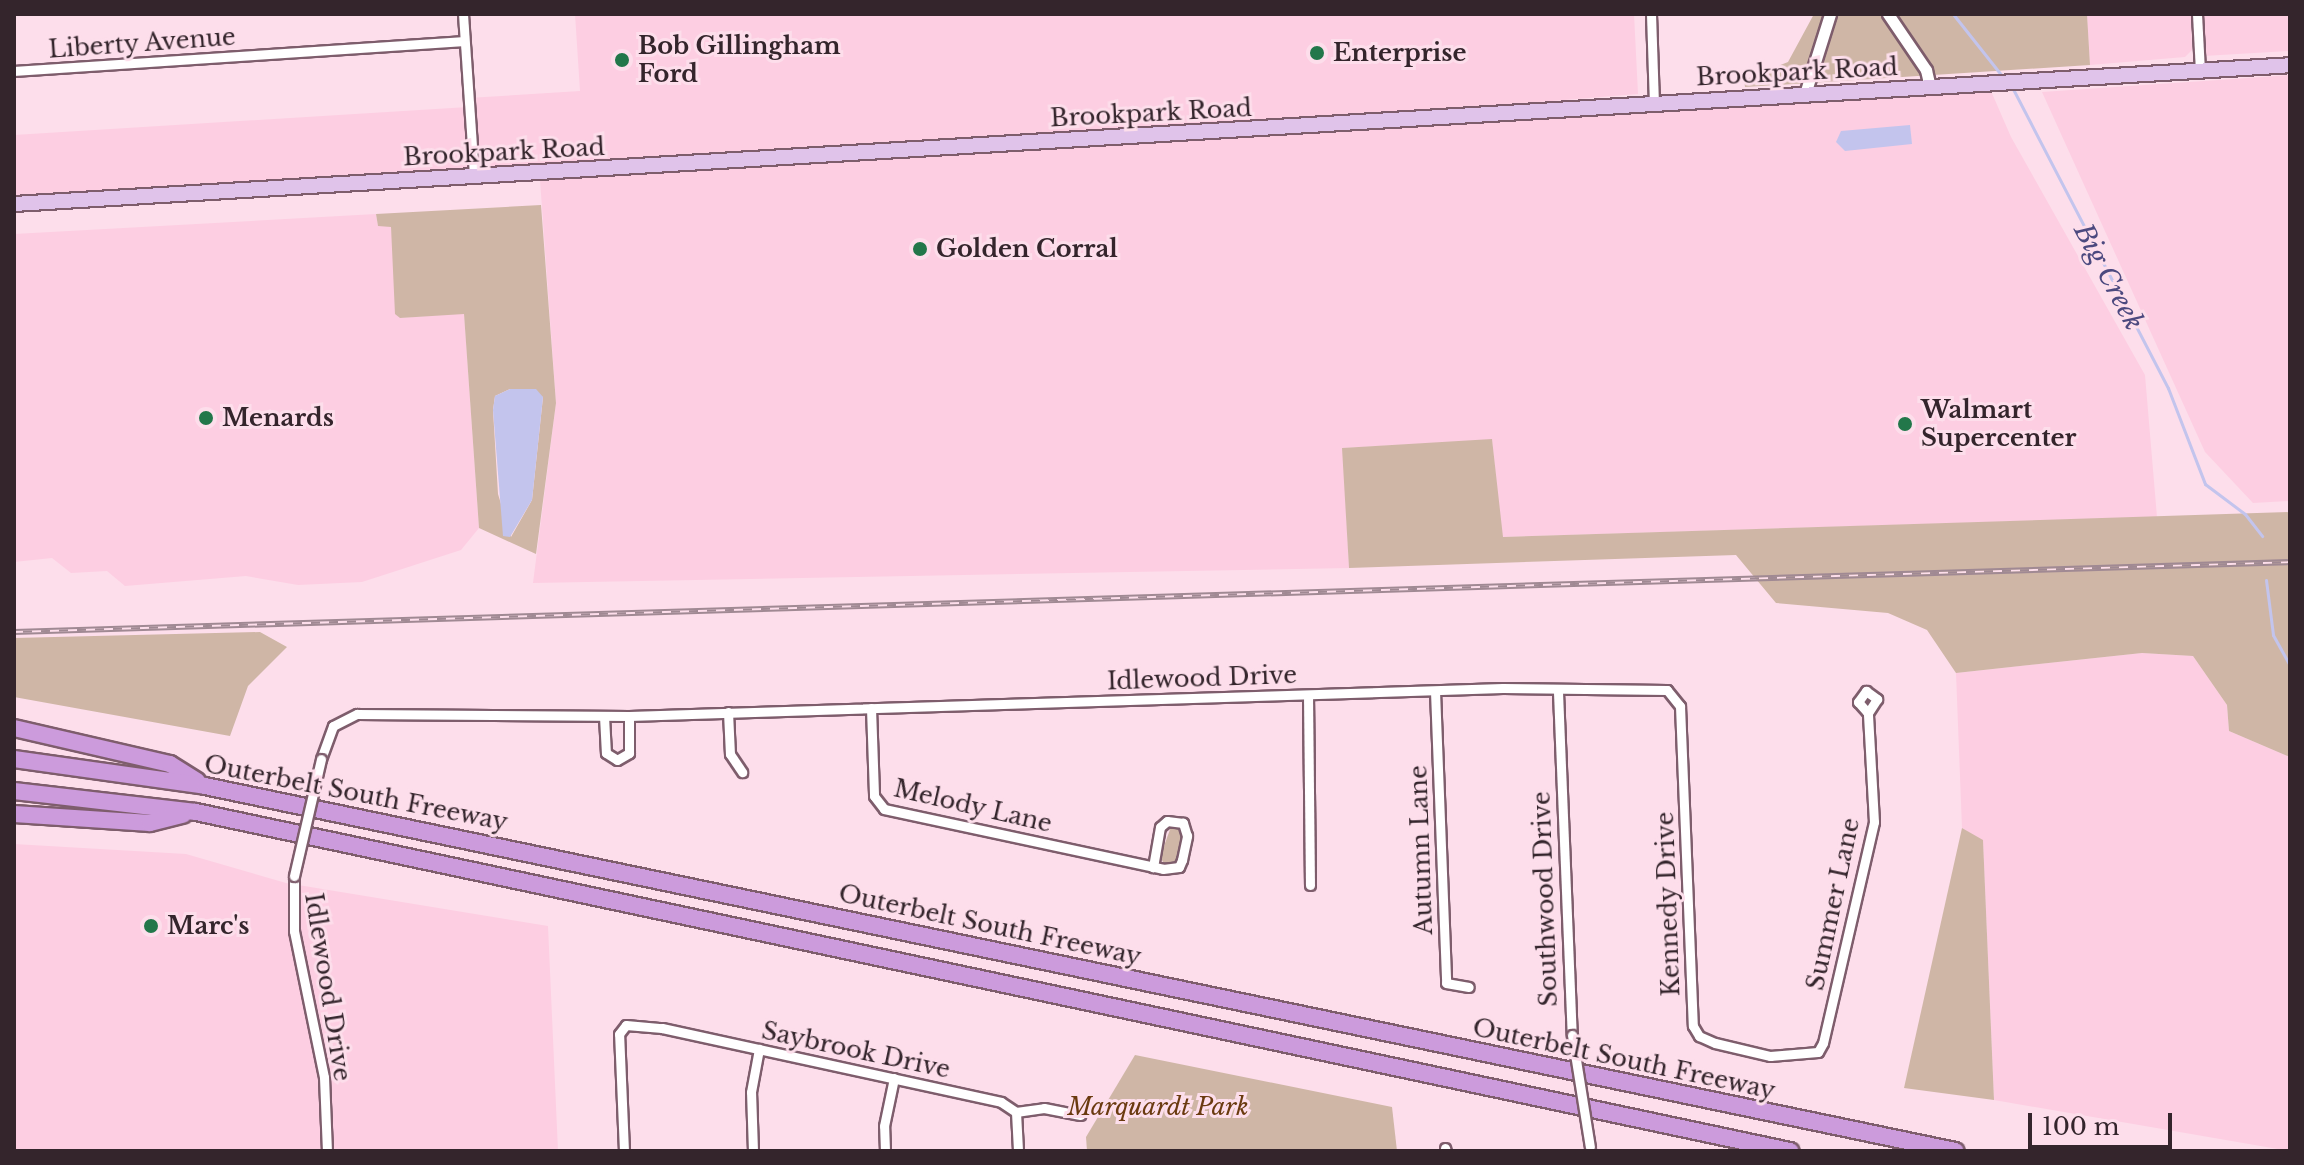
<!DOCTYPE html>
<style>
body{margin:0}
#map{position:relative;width:2304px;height:1165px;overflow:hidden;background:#fddeeb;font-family:"Libre Baskerville",serif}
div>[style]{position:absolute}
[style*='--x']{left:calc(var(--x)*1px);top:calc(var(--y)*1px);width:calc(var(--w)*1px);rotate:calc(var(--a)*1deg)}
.built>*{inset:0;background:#fdcee2}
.green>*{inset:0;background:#cfb6a6}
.water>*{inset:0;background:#c3c4ed}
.stream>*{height:3px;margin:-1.5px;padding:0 1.5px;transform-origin:1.5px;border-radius:1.5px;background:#c3c4ed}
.roads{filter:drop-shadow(2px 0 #7e5d6c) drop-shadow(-2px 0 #7e5d6c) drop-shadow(0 2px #7e5d6c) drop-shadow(0 -2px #7e5d6c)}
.minor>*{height:9px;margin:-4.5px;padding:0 4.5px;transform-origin:4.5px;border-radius:4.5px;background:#fff}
.tertiary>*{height:11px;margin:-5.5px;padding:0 5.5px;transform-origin:5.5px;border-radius:5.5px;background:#fff}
.primary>*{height:14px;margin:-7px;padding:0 7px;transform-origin:7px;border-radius:7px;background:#e0c3ea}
.motorway>*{height:16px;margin:-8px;padding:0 8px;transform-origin:8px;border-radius:8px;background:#cc9bdc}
.rail>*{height:6px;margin-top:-3px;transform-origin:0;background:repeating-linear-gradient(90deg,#fddeeb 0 9px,#a08993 0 18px);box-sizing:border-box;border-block:2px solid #a08993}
.bridges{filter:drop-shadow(2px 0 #7e5d6c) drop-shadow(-2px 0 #7e5d6c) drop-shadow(0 2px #7e5d6c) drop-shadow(0 -2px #7e5d6c)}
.minor-bridge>*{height:9px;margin:-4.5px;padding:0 4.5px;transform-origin:4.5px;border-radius:4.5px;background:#fff}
.dots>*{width:22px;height:22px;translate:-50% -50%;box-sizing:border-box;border:4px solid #fddeeb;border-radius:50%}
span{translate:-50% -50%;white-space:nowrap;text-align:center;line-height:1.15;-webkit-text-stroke:6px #fddeeb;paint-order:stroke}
.street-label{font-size:24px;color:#34252c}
.poi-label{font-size:24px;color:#34252c;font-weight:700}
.left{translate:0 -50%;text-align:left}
.park-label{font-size:24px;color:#6a3a0f;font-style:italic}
.water-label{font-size:26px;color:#4c497f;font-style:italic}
.frame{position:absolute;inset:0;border:16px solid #34252c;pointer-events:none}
.scale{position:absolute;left:2028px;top:1113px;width:144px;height:36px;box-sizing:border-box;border:4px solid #34252c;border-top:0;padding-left:10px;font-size:24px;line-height:28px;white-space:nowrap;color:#34252c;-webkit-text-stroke:6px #fddeeb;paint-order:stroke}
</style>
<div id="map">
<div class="built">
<i style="clip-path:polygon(575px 14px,1634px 14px,1638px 94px,1392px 114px,14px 198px,14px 135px,468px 107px,468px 98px,580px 91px)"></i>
<i style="clip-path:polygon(2087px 14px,2191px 14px,2192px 50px,2185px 57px,2090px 65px)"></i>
<i style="clip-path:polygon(2201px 14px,2290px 14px,2290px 51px,2203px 56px)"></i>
<i style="clip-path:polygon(2290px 75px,2290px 501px,2253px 503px,2205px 452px,2042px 92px)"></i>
<i style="clip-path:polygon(1991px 91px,2011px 137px,2145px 375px,2157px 517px,1502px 537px,1492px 440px,1343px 448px,1349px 568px,533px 583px,556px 403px,540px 180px)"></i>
<i style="clip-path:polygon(376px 214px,378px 226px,391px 226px,400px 318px,464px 313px,479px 528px,461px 550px,362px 582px,298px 585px,246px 576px,125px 586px,107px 571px,71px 573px,52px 558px,14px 562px,14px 234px)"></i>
<i style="clip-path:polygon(2142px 653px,2193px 656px,2227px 705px,2229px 731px,2290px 757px,2290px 1151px,1994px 1100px,1983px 841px,1962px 828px,1956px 673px)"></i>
<i style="clip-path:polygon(14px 844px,186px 854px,286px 883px,548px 926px,558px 1151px,14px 1151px)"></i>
</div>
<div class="green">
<i style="clip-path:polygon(1814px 14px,2087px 14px,2090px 65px,1745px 87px,1744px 80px,1788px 62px)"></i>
<i style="clip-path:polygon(evenodd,541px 205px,556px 403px,536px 554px,479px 528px,464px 314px,400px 318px,395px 314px,391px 227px,378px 226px,376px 214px,541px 205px,510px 389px,543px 397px,532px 500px,511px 537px,498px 494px,493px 410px,495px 396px,510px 389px)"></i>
<i style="clip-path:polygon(1492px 439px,1503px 537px,2290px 512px,2290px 757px,2229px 731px,2227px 705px,2193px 656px,2142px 653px,1956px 673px,1927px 630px,1888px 613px,1776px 603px,1736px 555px,1349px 568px,1342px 448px)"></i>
<i style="clip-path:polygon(260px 632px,287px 647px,248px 686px,230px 736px,14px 697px,14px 638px)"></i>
<i style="clip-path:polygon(1172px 824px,1182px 826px,1184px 833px,1177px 864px,1165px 865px,1160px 857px)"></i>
<i style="clip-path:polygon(1962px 828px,1983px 840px,1994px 1100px,1904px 1088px)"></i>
<i style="clip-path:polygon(1135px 1055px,1392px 1107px,1397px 1151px,1087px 1151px,1086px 1137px)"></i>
</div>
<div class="water">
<i style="clip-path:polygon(1910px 125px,1912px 144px,1845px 151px,1836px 142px,1841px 131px)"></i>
<i style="clip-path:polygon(510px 389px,536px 389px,543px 397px,532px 500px,510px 537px,503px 536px,493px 410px,495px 396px)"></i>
</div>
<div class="stream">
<i style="--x:1953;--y:14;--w:80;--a:51.6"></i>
<i style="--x:2013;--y:89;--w:337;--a:62.6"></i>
<i style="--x:2168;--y:388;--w:103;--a:68.9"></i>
<i style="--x:2205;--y:484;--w:50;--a:36.9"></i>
<i style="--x:2245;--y:514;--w:28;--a:52"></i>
<i style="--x:2266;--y:580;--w:55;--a:82.7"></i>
<i style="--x:2273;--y:635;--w:35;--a:61"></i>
</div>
<div class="roads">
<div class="minor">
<i style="--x:463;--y:14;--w:162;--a:86.1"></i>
<i style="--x:1651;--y:14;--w:89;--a:88.1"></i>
<i style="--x:2197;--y:14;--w:57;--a:87"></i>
<i style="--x:14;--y:71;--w:451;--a:-3.8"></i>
<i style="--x:1435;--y:691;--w:292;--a:87.8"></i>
<i style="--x:1446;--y:983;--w:23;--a:10"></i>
<i style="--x:1558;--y:692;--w:343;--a:87.7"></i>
<i style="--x:1308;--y:695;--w:190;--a:89.4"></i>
<i style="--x:871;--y:708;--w:88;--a:88"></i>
<i style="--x:874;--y:796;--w:16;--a:52"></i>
<i style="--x:884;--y:809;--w:285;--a:12.1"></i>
<i style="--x:1163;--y:869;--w:16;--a:-7"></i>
<i style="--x:1179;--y:867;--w:8;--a:-67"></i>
<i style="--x:1182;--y:860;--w:25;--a:-78"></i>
<i style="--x:1187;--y:836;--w:14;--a:-107"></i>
<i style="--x:1183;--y:823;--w:16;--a:-173"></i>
<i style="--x:1167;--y:821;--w:9;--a:139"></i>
<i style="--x:1160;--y:827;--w:41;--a:99.9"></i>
<i style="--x:728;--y:712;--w:42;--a:87.3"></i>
<i style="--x:730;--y:754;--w:22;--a:56"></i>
<i style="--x:604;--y:716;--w:37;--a:87"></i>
<i style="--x:606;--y:753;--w:13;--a:32"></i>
<i style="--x:617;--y:760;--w:14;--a:-30"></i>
<i style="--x:629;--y:753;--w:37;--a:-90"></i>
<i style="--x:321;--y:759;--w:35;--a:-70"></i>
<i style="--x:333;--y:726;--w:27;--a:-27"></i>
<i style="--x:357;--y:714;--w:272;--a:0.4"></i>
<i style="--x:629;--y:716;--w:874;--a:-1.83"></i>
<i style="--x:1503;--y:688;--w:164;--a:0.7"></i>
<i style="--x:1667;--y:690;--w:21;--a:51"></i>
<i style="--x:1680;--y:706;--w:320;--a:87.7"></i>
<i style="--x:1693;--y:1026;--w:12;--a:59"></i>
<i style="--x:1699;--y:1036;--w:17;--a:24"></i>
<i style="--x:1715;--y:1043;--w:57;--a:13.3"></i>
<i style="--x:1770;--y:1056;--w:48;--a:-4.8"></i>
<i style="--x:1818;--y:1052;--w:10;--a:-61"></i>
<i style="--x:1823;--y:1043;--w:227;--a:-77"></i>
<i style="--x:1874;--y:822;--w:109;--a:-93.2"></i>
<i style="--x:1868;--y:713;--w:15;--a:-132"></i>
<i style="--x:1858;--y:702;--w:14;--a:-54"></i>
<i style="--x:1866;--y:691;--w:14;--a:36"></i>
<i style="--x:1877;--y:699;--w:17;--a:123"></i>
<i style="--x:294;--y:876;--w:55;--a:90"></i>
<i style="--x:294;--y:931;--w:149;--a:78.4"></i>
<i style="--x:324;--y:1077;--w:74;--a:87.7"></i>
<i style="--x:1016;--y:1112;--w:39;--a:87"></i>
<i style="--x:1445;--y:1148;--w:3;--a:72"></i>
<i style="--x:624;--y:1151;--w:117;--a:-92.4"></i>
<i style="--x:619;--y:1034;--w:11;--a:-52"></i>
<i style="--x:626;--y:1025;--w:36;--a:5"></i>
<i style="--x:662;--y:1028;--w:347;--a:12.3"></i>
<i style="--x:1001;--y:1102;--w:18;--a:34"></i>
<i style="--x:1016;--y:1112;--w:28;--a:-8"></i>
<i style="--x:1044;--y:1108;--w:37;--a:11"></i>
<i style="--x:753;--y:1151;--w:59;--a:-91.9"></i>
<i style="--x:751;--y:1092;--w:44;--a:-79.5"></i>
<i style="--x:885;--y:1151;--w:25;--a:-92"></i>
<i style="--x:884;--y:1126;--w:49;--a:-78.2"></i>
</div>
<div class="tertiary">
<i style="--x:1888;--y:14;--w:68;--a:55.8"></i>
<i style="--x:1926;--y:70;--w:17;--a:77"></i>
<i style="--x:1805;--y:94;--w:84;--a:-72.6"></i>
</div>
<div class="primary">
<i style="--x:14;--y:204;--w:2280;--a:-3.49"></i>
</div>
<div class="motorway">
<i style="--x:14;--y:728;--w:160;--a:13"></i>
<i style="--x:170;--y:764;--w:32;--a:32"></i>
<i style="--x:14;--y:759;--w:193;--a:8"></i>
<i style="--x:205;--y:786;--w:1788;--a:11.78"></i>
<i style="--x:14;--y:791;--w:183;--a:6.6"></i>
<i style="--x:196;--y:812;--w:1630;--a:12.01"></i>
<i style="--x:14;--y:814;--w:136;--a:3.8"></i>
<i style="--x:150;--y:823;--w:34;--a:-14"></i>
</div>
</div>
<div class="rail">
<i style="--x:14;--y:632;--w:2277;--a:-1.76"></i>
</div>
<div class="bridges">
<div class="minor-bridge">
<i style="--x:294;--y:876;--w:120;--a:-77"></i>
<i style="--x:1572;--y:1035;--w:113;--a:80.9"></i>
</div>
</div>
<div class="dots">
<i style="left:1317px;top:53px;background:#22774a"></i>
<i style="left:622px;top:60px;background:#22774a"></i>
<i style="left:920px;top:249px;background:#22774a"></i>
<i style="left:206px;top:418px;background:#22774a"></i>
<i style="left:1905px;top:424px;background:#22774a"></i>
<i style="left:151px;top:926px;background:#22774a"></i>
</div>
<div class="street-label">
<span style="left:142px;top:43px;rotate:-4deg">Liberty Avenue</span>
<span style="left:1797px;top:72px;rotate:-3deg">Brookpark Road</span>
<span style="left:1151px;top:113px;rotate:-3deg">Brookpark Road</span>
<span style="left:504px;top:152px;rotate:-3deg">Brookpark Road</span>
<span style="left:1202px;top:678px;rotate:-2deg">Idlewood Drive</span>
<span style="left:356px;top:793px;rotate:11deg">Outerbelt South Freeway</span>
<span style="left:973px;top:806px;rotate:13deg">Melody Lane</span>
<span style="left:1421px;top:850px;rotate:-92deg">Autumn Lane</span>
<span style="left:1545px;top:899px;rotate:-92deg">Southwood Drive</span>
<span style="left:1668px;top:904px;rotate:-92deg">Kennedy Drive</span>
<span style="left:1833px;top:904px;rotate:-78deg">Summer Lane</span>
<span style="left:990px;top:925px;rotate:12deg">Outerbelt South Freeway</span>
<span style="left:328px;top:987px;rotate:81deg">Idlewood Drive</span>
<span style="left:856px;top:1050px;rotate:12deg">Saybrook Drive</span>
<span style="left:1624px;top:1059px;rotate:12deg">Outerbelt South Freeway</span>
</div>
<div class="poi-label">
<span class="left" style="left:638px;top:60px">Bob Gillingham<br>Ford</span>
<span class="left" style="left:1333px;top:53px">Enterprise</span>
<span class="left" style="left:936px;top:249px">Golden Corral</span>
<span class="left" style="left:1921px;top:424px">Walmart<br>Supercenter</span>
<span class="left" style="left:222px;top:418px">Menards</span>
<span class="left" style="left:167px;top:926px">Marc's</span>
</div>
<div class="park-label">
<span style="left:1158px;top:1107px">Marquardt Park</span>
</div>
<div class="water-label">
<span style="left:2108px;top:277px;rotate:62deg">Big Creek</span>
</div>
<div class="frame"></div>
<div class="scale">100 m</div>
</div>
